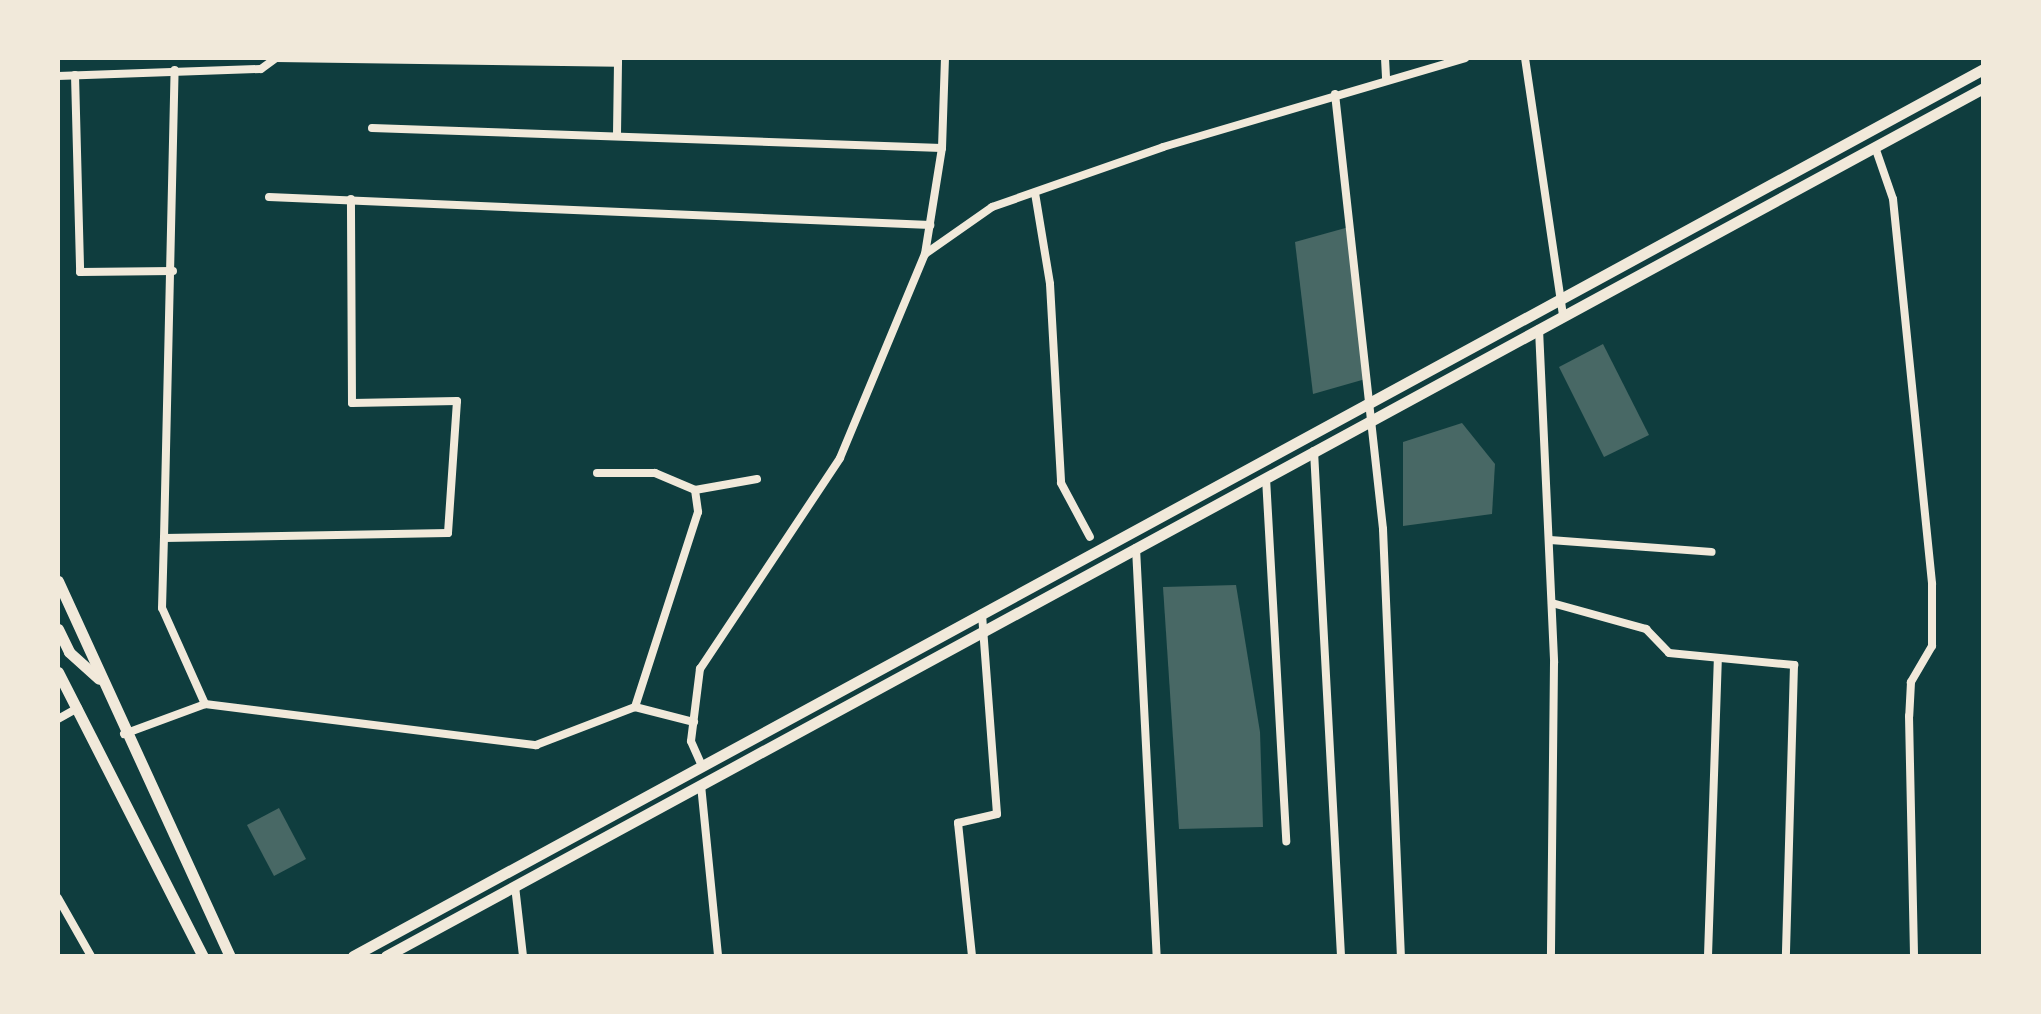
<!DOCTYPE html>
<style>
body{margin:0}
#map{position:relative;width:2041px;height:1014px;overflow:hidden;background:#0f3d3e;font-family:Inter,sans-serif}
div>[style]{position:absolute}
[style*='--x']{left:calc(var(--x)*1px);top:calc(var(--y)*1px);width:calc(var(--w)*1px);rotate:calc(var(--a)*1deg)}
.building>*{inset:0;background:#486865}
.minor>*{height:8px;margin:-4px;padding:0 4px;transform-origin:4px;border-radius:4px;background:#f1e9da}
.secondary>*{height:11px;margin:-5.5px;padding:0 5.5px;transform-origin:5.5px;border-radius:5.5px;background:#f1e9da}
span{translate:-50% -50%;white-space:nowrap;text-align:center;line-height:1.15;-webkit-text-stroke:6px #f1e9da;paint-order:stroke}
.frame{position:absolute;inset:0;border:60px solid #f1e9da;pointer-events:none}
</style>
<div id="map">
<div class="building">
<i style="clip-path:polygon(1349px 227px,1369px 378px,1313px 394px,1295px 242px)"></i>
<i style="clip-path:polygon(1603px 344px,1649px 435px,1604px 457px,1559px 367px)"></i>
<i style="clip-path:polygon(1462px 423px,1495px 464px,1492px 514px,1403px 526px,1403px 442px)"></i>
<i style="clip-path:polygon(1236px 585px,1260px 732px,1263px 827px,1179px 829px,1163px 587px)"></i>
<i style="clip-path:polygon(279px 808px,306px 859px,274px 876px,247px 825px)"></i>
</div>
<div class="minor">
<i style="--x:1385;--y:58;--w:21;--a:87"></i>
<i style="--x:1525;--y:58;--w:261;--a:81.6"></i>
<i style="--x:75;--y:75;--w:197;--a:88.5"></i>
<i style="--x:80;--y:272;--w:93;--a:-0.6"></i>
<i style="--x:58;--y:76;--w:203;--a:-2"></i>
<i style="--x:261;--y:69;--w:19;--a:-36"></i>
<i style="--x:276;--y:58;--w:342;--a:0.8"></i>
<i style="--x:1335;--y:94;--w:438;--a:83.7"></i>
<i style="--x:1383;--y:529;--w:427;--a:87.6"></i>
<i style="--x:372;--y:128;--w:570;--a:2.01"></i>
<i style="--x:617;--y:134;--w:75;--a:-89.2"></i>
<i style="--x:1875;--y:147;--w:55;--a:70.9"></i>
<i style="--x:1893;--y:199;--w:387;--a:84.2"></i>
<i style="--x:1932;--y:584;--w:62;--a:90"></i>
<i style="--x:1932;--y:646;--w:42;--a:120.3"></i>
<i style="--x:1911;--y:682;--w:34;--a:93"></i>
<i style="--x:1909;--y:716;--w:240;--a:88.8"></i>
<i style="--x:1035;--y:193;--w:92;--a:80.6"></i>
<i style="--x:1050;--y:284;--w:199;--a:86.8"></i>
<i style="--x:1061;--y:483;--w:61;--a:61.8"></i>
<i style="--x:269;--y:197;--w:662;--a:2.43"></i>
<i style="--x:925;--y:254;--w:82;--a:-35"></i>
<i style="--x:992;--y:207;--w:181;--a:-19.3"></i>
<i style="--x:1163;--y:147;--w:315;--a:-16.4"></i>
<i style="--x:1539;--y:329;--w:334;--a:87.4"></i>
<i style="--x:1554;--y:663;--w:293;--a:90.6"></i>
<i style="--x:1314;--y:451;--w:506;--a:86.94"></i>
<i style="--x:597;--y:473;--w:58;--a:0"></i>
<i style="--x:655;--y:473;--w:43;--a:23"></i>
<i style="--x:695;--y:490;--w:22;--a:82"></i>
<i style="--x:698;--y:512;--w:205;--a:107.9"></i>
<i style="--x:1266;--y:478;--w:364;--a:86.8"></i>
<i style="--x:695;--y:490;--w:63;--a:-10.1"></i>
<i style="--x:164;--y:538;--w:468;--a:-88.7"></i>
<i style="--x:1550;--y:540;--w:162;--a:4.2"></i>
<i style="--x:1136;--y:548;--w:409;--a:87.1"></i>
<i style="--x:1552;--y:603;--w:98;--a:15.5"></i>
<i style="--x:1646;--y:629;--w:33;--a:46"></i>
<i style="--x:1669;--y:653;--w:126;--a:5.5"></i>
<i style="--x:1794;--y:665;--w:291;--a:91.6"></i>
<i style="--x:205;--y:704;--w:334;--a:7.1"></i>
<i style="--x:536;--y:745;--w:106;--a:-21"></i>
<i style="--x:635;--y:707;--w:61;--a:14.3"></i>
<i style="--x:58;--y:719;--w:23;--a:-29"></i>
<i style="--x:124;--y:734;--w:86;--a:-20.3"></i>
<i style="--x:205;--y:704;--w:105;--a:-114.1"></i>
<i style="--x:162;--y:608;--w:70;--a:-88.4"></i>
<i style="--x:164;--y:538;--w:284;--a:-1"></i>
<i style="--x:448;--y:533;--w:132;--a:-86.1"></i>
<i style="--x:457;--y:401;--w:105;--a:178.9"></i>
<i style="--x:352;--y:403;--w:204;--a:-90.3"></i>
<i style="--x:702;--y:766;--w:27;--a:-114"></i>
<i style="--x:691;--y:741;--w:73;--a:-82.9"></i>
<i style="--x:700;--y:669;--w:253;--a:-56.4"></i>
<i style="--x:840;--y:458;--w:221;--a:-67.4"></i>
<i style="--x:925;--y:254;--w:107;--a:-80.9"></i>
<i style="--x:942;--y:148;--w:90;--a:-88.1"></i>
<i style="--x:701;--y:785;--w:172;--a:84.3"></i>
<i style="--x:515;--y:886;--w:70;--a:83.5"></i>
<i style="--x:58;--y:898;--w:67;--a:60.4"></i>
<i style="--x:972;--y:956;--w:134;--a:-96"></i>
<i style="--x:958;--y:823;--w:40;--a:-13"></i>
<i style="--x:997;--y:814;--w:201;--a:-94.3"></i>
<i style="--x:1708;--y:956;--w:298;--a:-88.1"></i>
</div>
<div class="secondary">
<i style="--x:58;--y:581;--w:413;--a:65.4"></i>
<i style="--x:58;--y:629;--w:25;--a:64"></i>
<i style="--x:69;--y:652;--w:40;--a:42"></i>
<i style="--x:58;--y:672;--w:319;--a:63"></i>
<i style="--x:353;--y:956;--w:1856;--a:-28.55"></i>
<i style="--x:386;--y:956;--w:1818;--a:-28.52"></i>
</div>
<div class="frame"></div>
</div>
